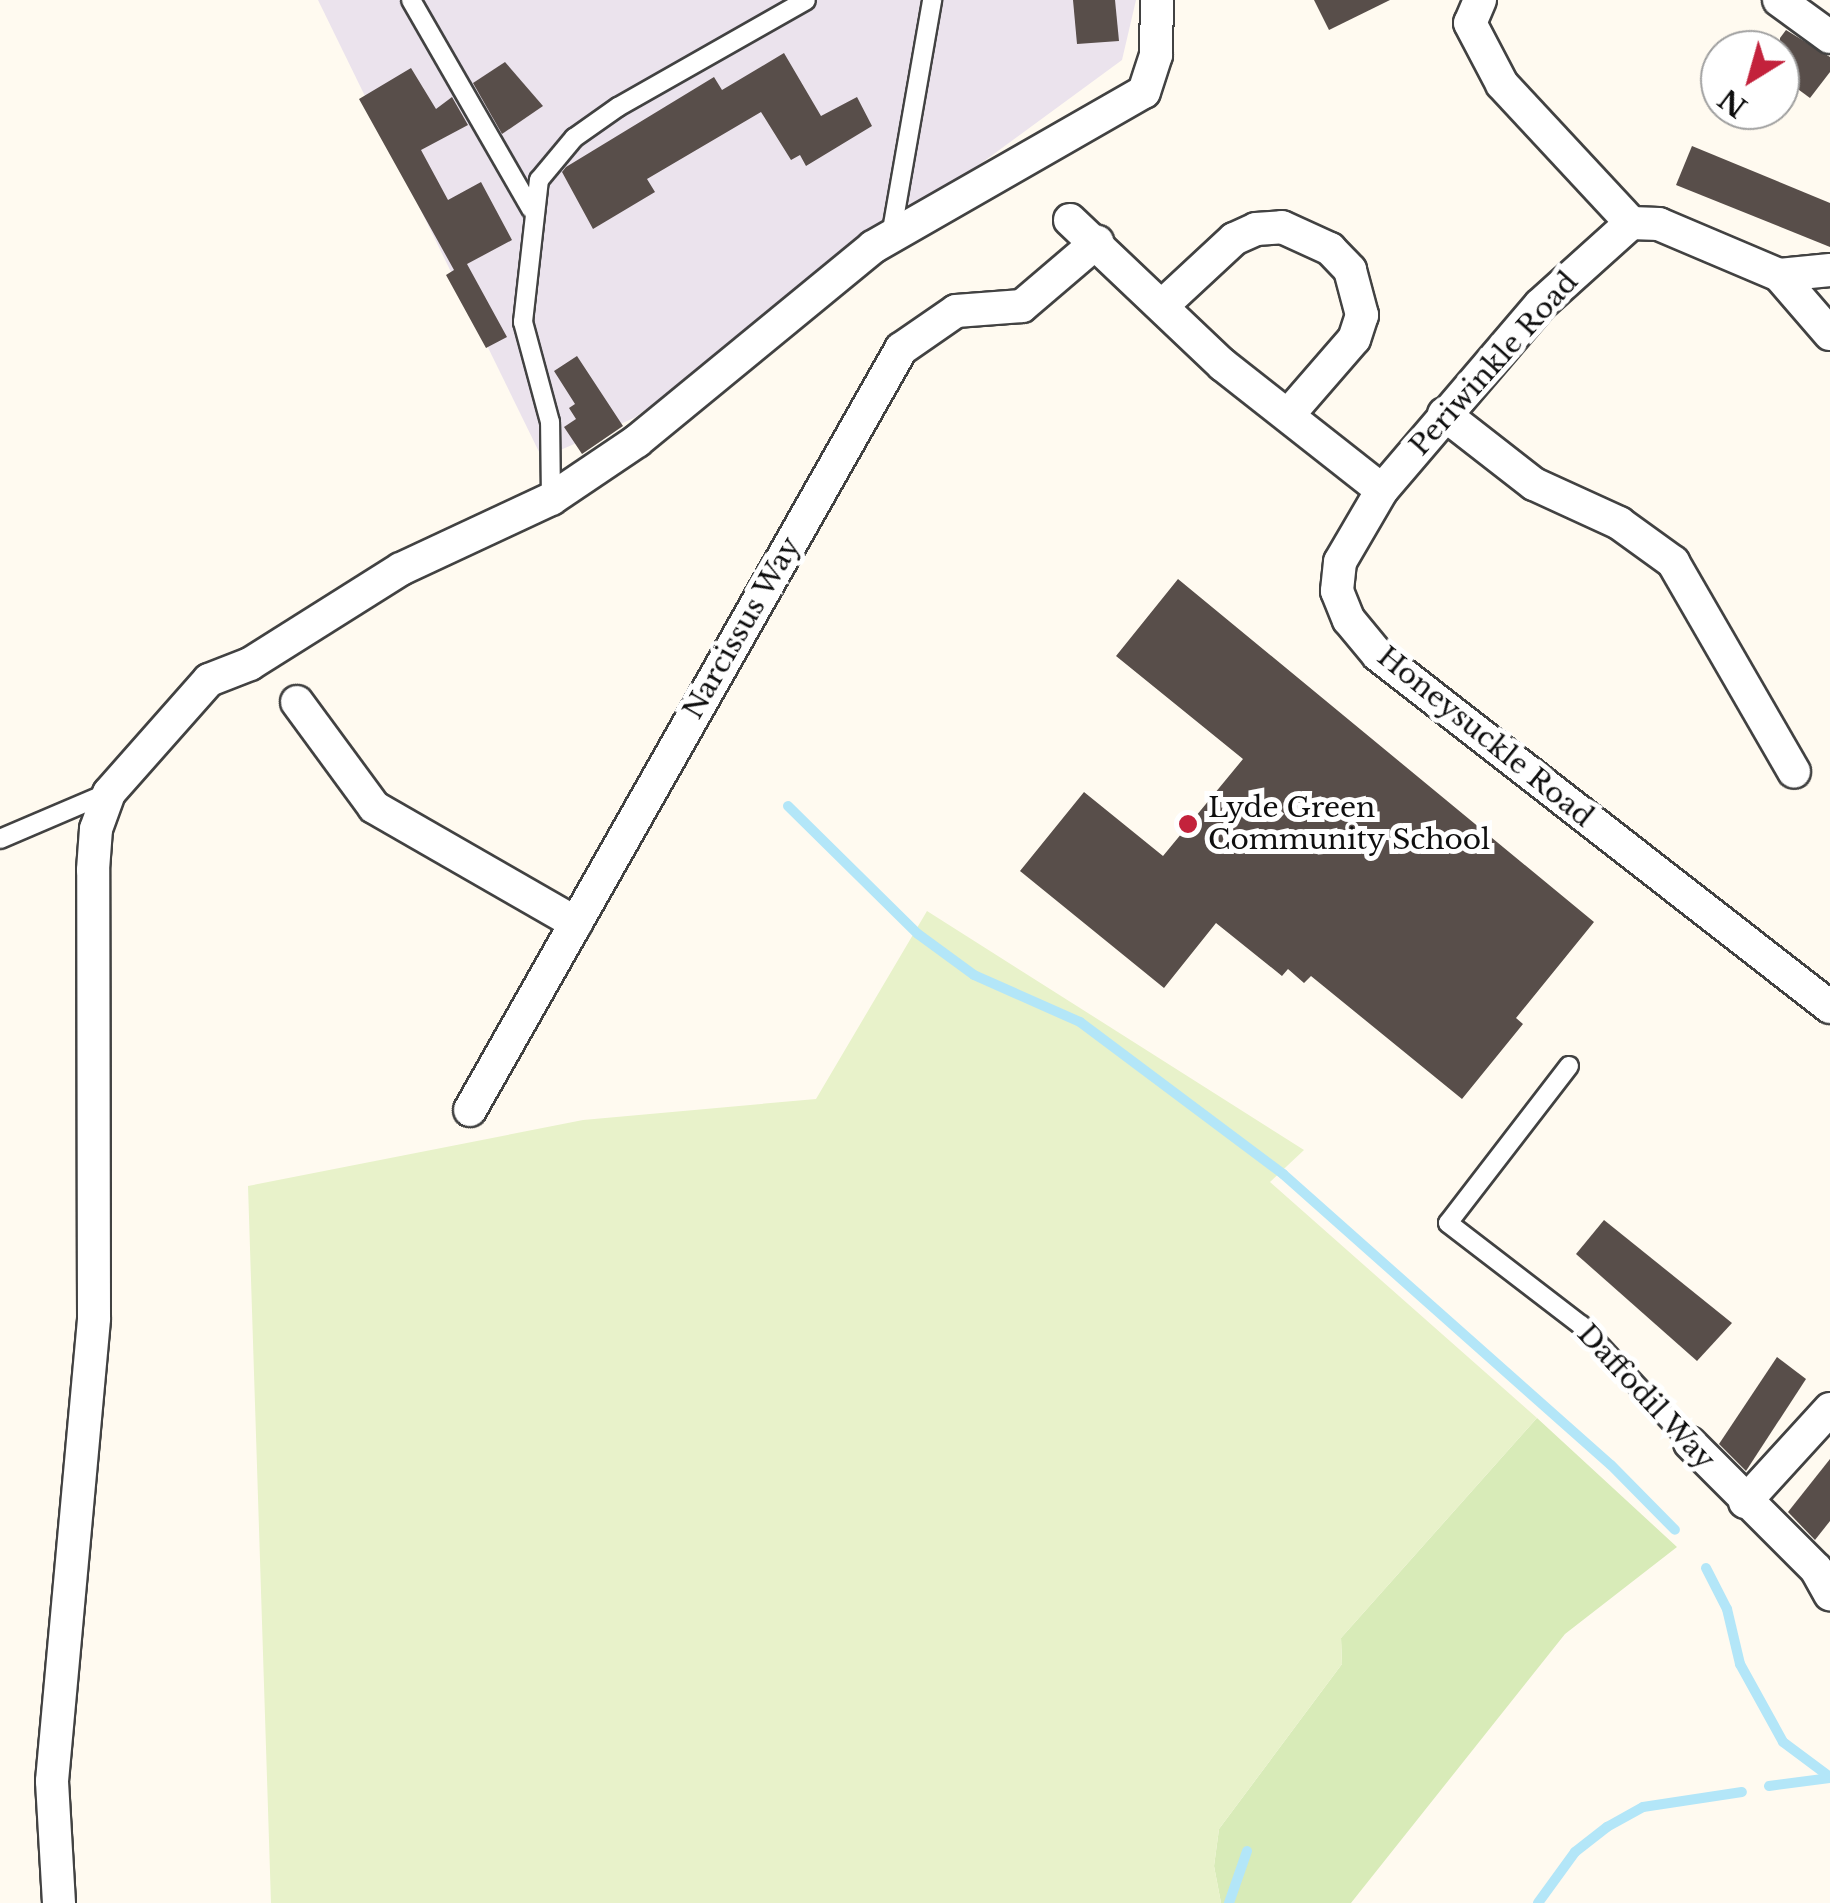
<!DOCTYPE html>
<style>
body{margin:0}
#map{position:relative;width:1830px;height:1903px;overflow:hidden;background:#fffaf0;font-family:"Libre Baskerville",serif}
div>[style]{position:absolute}
[style*='--x']{left:calc(var(--x)*1px);top:calc(var(--y)*1px);width:calc(var(--w)*1px);rotate:calc(var(--a)*1deg)}
.industrial>*{inset:0;background:#ebe3ed}
.green>*{inset:0;background:#d8ebb8}
.pitch>*{inset:0;background:#e8f2ca}
.stream>*{height:10px;margin:-5px;padding:0 5px;transform-origin:5px;border-radius:5px;background:#b3e6f8}
.building>*{inset:0;background:#584e4a}
.roads{filter:drop-shadow(2px 0 #424242) drop-shadow(-2px 0 #424242) drop-shadow(0 2px #424242) drop-shadow(0 -2px #424242)}
.lane>*{height:18px;margin:-9px;padding:0 9px;transform-origin:9px;border-radius:9px;background:#fff}
.street>*{height:32px;margin:-16px;padding:0 16px;transform-origin:16px;border-radius:16px;background:#fff}
.dots>*{width:28px;height:28px;translate:-50% -50%;box-sizing:border-box;border:5px solid #fff;border-radius:50%}
span{translate:-50% -50%;white-space:nowrap;text-align:center;line-height:1.15;-webkit-text-stroke:10px #fff;paint-order:stroke}
.street-label{font-size:28px;color:#0f0f0f}
.poi-label{font-size:28px;color:#0f0f0f}
.left{translate:0 -50%;text-align:left}
.north{position:absolute;left:1700px;top:30px;width:100px;height:100px;box-sizing:border-box;background:#fff;border:2px solid #9f9f9f;border-radius:50%;rotate:217deg;font-size:28px;font-weight:700;line-height:40px;text-align:center;color:#0f0f0f}
.north::after{content:'';display:block;margin:auto;width:35px;height:45px;background:#c3223c;clip-path:polygon(50% 0,100% 100%,50% 72%,0 100%)}
</style>
<div id="map">
<div class="industrial">
<i style="clip-path:polygon(318px 0,1136px 0,1122px 60px,634px 418px,542px 458px)"></i>
</div>
<div class="green">
<i style="clip-path:polygon(1537px 1418px,1677px 1547px,1565px 1634px,1351px 1903px,1221px 1903px,1214px 1866px,1219px 1829px,1342px 1664px,1341px 1638px)"></i>
</div>
<div class="pitch">
<i style="clip-path:polygon(927px 911px,1304px 1150px,1270px 1182px,1537px 1418px,1341px 1638px,1342px 1664px,1219px 1829px,1214px 1866px,1221px 1903px,271px 1903px,248px 1186px,583px 1120px,816px 1099px)"></i>
</div>
<div class="stream">
<i style="--x:788;--y:806;--w:182;--a:44.6"></i>
<i style="--x:918;--y:934;--w:69;--a:36.2"></i>
<i style="--x:974;--y:975;--w:116;--a:23.9"></i>
<i style="--x:1080;--y:1022;--w:254;--a:36.8"></i>
<i style="--x:1283;--y:1174;--w:438;--a:41.6"></i>
<i style="--x:1611;--y:1465;--w:91;--a:45.4"></i>
<i style="--x:1706;--y:1568;--w:46;--a:62.9"></i>
<i style="--x:1727;--y:1609;--w:57;--a:76.7"></i>
<i style="--x:1740;--y:1664;--w:89;--a:61.1"></i>
<i style="--x:1783;--y:1742;--w:59;--a:36.7"></i>
<i style="--x:1769;--y:1786;--w:62;--a:-7.5"></i>
<i style="--x:1229;--y:1903;--w:55;--a:-70.9"></i>
<i style="--x:1538;--y:1903;--w:63;--a:-54"></i>
<i style="--x:1575;--y:1852;--w:41;--a:-38"></i>
<i style="--x:1607;--y:1827;--w:41;--a:-29.1"></i>
<i style="--x:1643;--y:1807;--w:100;--a:-8.6"></i>
</div>
<div class="building">
<i style="clip-path:polygon(1073px 0,1115px 0,1119px 41px,1077px 44px)"></i>
<i style="clip-path:polygon(1314px 0,1390px 0,1329px 30px)"></i>
<i style="clip-path:polygon(1786px 30px,1830px 57px,1830px 72px,1810px 98px,1780px 76px,1780px 38px)"></i>
<i style="clip-path:polygon(784px 53px,821px 116px,857px 97px,872px 126px,806px 166px,800px 155px,791px 160px,761px 112px,647px 179px,655px 192px,593px 229px,562px 172px,566px 167px,714px 77px,722px 90px)"></i>
<i style="clip-path:polygon(505px 62px,543px 106px,502px 134px,473px 83px)"></i>
<i style="clip-path:polygon(411px 68px,436px 109px,452px 97px,468px 125px,421px 150px,448px 200px,481px 182px,512px 240px,467px 264px,507px 337px,486px 348px,446px 275px,454px 270px,359px 99px)"></i>
<i style="clip-path:polygon(1692px 146px,1830px 203px,1830px 247px,1676px 185px)"></i>
<i style="clip-path:polygon(577px 356px,623px 426px,582px 454px,564px 427px,576px 419px,569px 408px,575px 404px,554px 371px)"></i>
<i style="clip-path:polygon(1178px 579px,1594px 922px,1516px 1018px,1523px 1024px,1462px 1099px,1311px 976px,1304px 983px,1288px 969px,1282px 976px,1216px 923px,1164px 988px,1020px 871px,1084px 792px,1163px 856px,1243px 759px,1116px 656px)"></i>
<i style="clip-path:polygon(1604px 1220px,1732px 1323px,1697px 1361px,1576px 1254px)"></i>
<i style="clip-path:polygon(1777px 1357px,1806px 1379px,1746px 1471px,1719px 1444px)"></i>
<i style="clip-path:polygon(1830px 1459px,1830px 1521px,1815px 1540px,1788px 1512px)"></i>
</div>
<div class="roads">
<div class="lane">
<i style="--x:411;--y:0;--w:241;--a:60.1"></i>
<i style="--x:891;--y:236;--w:240;--a:-80.1"></i>
<i style="--x:551;--y:499;--w:77;--a:-90.7"></i>
<i style="--x:550;--y:422;--w:104;--a:-105.1"></i>
<i style="--x:523;--y:322;--w:143;--a:-83.6"></i>
<i style="--x:539;--y:180;--w:55;--a:-50.2"></i>
<i style="--x:574;--y:138;--w:54;--a:-35.2"></i>
<i style="--x:618;--y:107;--w:216;--a:-29.6"></i>
<i style="--x:0;--y:839;--w:117;--a:-23.1"></i>
<i style="--x:1569;--y:1066;--w:198;--a:127.6"></i>
<i style="--x:1448;--y:1223;--w:168;--a:37.5"></i>
<i style="--x:1581;--y:1325;--w:161;--a:47.3"></i>
</div>
<div class="street">
<i style="--x:1480;--y:0;--w:25;--a:113"></i>
<i style="--x:1470;--y:23;--w:69;--a:62.3"></i>
<i style="--x:1502;--y:84;--w:190;--a:47.1"></i>
<i style="--x:1779;--y:0;--w:63;--a:36"></i>
<i style="--x:1070;--y:220;--w:211;--a:43.5"></i>
<i style="--x:1223;--y:365;--w:202;--a:38.2"></i>
<i style="--x:1830;--y:270;--w:51;--a:174.4"></i>
<i style="--x:1779;--y:275;--w:130;--a:-157"></i>
<i style="--x:1659;--y:224;--w:28;--a:-178"></i>
<i style="--x:1631;--y:223;--w:122;--a:138"></i>
<i style="--x:1540;--y:305;--w:243;--a:130.5"></i>
<i style="--x:1382;--y:490;--w:83;--a:120.3"></i>
<i style="--x:1340;--y:562;--w:29;--a:96"></i>
<i style="--x:1337;--y:591;--w:31;--a:68"></i>
<i style="--x:1349;--y:620;--w:45;--a:50.4"></i>
<i style="--x:1378;--y:655;--w:573;--a:37.91"></i>
<i style="--x:1779;--y:275;--w:78;--a:49.2"></i>
<i style="--x:1163;--y:305;--w:97;--a:-42.9"></i>
<i style="--x:1234;--y:239;--w:24;--a:-24"></i>
<i style="--x:1256;--y:229;--w:26;--a:-4"></i>
<i style="--x:1282;--y:227;--w:53;--a:24.6"></i>
<i style="--x:1330;--y:249;--w:29;--a:46"></i>
<i style="--x:1350;--y:270;--w:47;--a:75.1"></i>
<i style="--x:1362;--y:315;--w:25;--a:108"></i>
<i style="--x:1354;--y:339;--w:98;--a:130.9"></i>
<i style="--x:1444;--y:414;--w:114;--a:37.9"></i>
<i style="--x:1534;--y:484;--w:94;--a:24.6"></i>
<i style="--x:1619;--y:523;--w:67;--a:35.8"></i>
<i style="--x:1673;--y:562;--w:242;--a:60"></i>
<i style="--x:297;--y:702;--w:130;--a:53.7"></i>
<i style="--x:374;--y:807;--w:233;--a:29.9"></i>
<i style="--x:470;--y:1110;--w:875;--a:-60.47"></i>
<i style="--x:901;--y:349;--w:67;--a:-34.6"></i>
<i style="--x:956;--y:311;--w:66;--a:-4.3"></i>
<i style="--x:1022;--y:306;--w:99;--a:-40.5"></i>
<i style="--x:1690;--y:1443;--w:178;--a:45"></i>
<i style="--x:1816;--y:1569;--w:29;--a:61"></i>
<i style="--x:1745;--y:1502;--w:126;--a:-47.6"></i>
<i style="--x:59;--y:1903;--w:122;--a:-93.3"></i>
<i style="--x:52;--y:1781;--w:465;--a:-84.8"></i>
<i style="--x:94;--y:1318;--w:448;--a:-90.1"></i>
<i style="--x:93;--y:870;--w:41;--a:-85.8"></i>
<i style="--x:96;--y:829;--w:38;--a:-70"></i>
<i style="--x:109;--y:793;--w:151;--a:-48.5"></i>
<i style="--x:209;--y:680;--w:44;--a:-21.3"></i>
<i style="--x:250;--y:664;--w:178;--a:-32.2"></i>
<i style="--x:401;--y:569;--w:166;--a:-25"></i>
<i style="--x:551;--y:499;--w:104;--a:-34"></i>
<i style="--x:637;--y:441;--w:306;--a:-39.4"></i>
<i style="--x:873;--y:247;--w:312;--a:-29.8"></i>
<i style="--x:1144;--y:92;--w:39;--a:-72"></i>
<i style="--x:1156;--y:55;--w:55;--a:-89"></i>
</div>
</div>
<div class="dots">
<i style="left:1188px;top:824px;background:#c3223c"></i>
</div>
<div class="street-label">
<span style="left:1494px;top:364px;rotate:-48deg">Periwinkle Road</span>
<span style="left:742px;top:628px;rotate:-60deg">Narcissus Way</span>
<span style="left:1485px;top:737px;rotate:39deg">Honeysuckle Road</span>
<span style="left:1646px;top:1397px;rotate:47deg">Daffodil Way</span>
</div>
<div class="poi-label">
<span class="left" style="left:1208px;top:824px">Lyde Green<br>Community School</span>
</div>
<div class="north">N</div>
</div>
